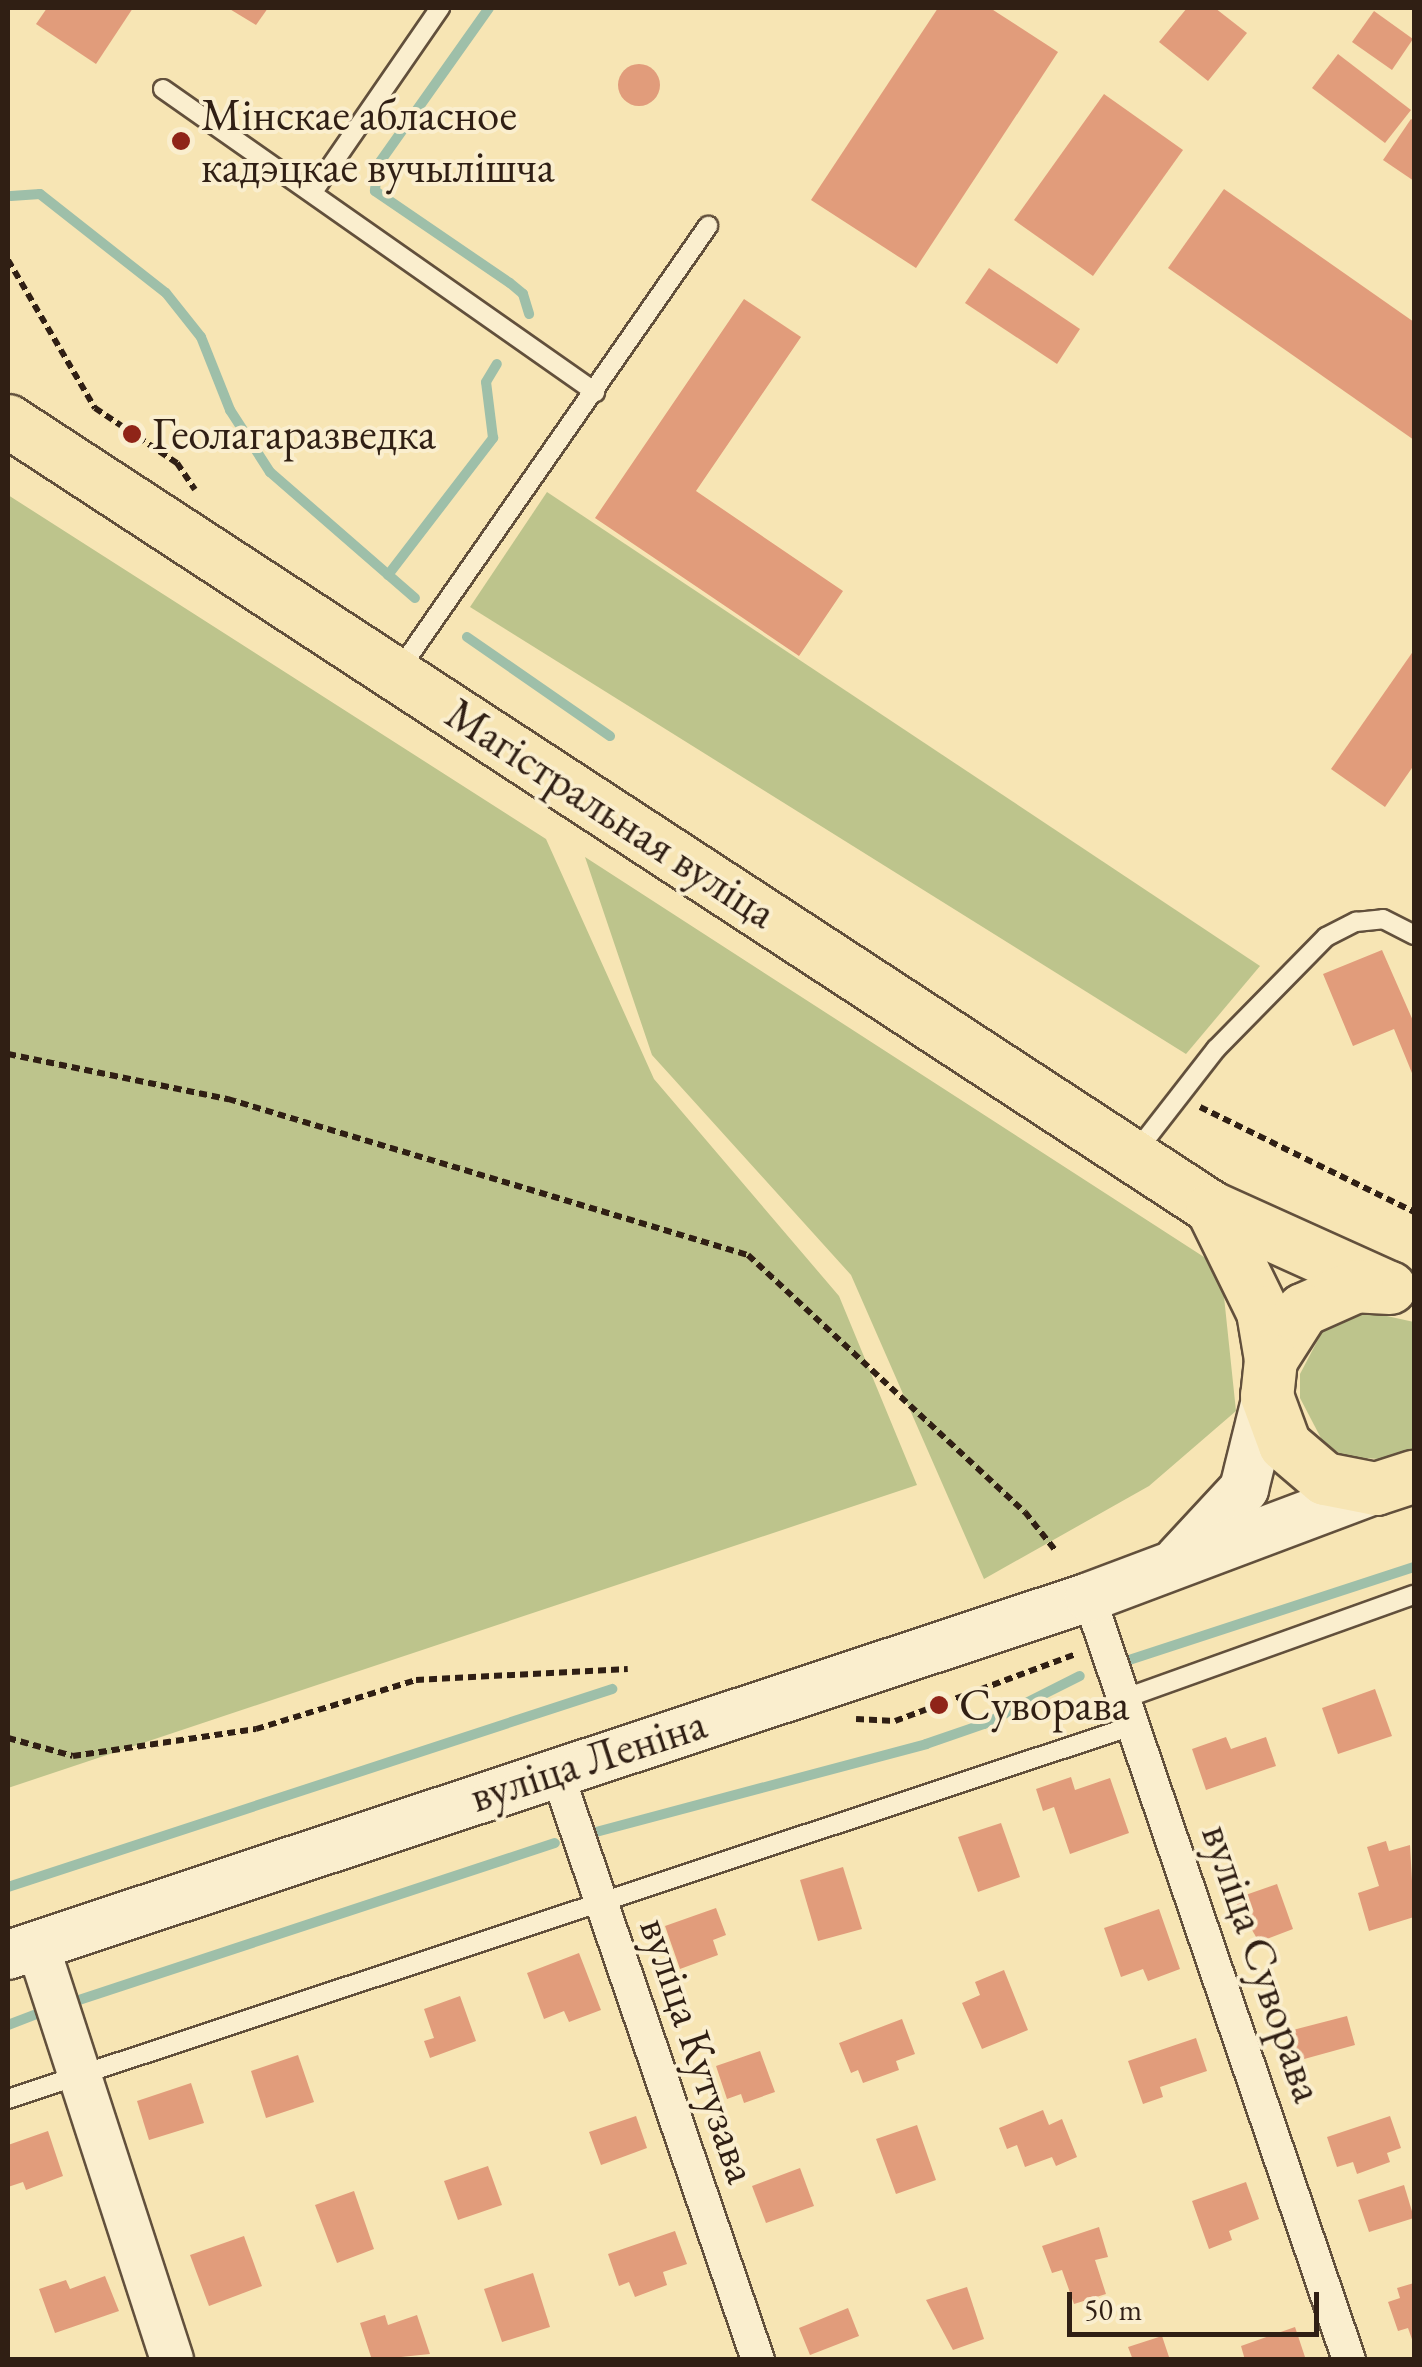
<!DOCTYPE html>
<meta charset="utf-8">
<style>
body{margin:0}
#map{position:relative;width:1422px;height:2367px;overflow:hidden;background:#f7e5b4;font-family:"EB Garamond",serif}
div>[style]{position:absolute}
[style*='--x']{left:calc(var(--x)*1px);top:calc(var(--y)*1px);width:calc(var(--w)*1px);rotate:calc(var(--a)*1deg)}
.green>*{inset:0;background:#bdc48c}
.stream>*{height:10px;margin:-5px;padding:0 5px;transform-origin:5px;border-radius:5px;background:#9ebfa9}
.building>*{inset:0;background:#e19c7b}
.round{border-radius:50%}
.path>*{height:6px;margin-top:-3px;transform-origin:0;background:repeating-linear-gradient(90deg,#301f14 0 8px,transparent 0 13px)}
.roads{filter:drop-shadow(2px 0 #62503c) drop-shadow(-2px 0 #62503c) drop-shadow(0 2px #62503c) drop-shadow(0 -2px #62503c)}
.service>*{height:18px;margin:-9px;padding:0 9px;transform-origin:9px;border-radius:9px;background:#faeece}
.minor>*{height:32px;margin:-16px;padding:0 16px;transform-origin:16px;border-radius:16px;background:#faeece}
.tertiary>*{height:42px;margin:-21px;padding:0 21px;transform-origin:21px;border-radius:21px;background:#faeece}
.secondary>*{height:48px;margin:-24px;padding:0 24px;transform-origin:24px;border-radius:24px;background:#faeece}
.primary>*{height:52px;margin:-26px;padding:0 26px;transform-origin:26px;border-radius:26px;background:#f7e5b4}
.dots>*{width:28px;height:28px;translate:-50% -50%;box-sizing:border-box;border:5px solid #faeece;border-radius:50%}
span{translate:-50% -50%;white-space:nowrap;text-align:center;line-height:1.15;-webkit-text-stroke:8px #faeece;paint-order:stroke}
.poi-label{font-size:45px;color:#301f14}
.left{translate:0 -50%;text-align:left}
.street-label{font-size:45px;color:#301f14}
.frame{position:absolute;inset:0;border:10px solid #301f14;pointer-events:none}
.scale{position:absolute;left:1067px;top:2292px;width:252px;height:45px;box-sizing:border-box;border:5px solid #301f14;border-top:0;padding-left:12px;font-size:30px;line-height:35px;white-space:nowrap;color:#301f14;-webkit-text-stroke:8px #faeece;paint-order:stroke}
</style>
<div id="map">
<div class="green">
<i style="clip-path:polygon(547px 492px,1260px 966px,1186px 1054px,470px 607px)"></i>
<i style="clip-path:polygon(8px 495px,546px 839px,654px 1079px,839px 1296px,917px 1485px,8px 1788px)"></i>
<i style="clip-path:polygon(585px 857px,1221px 1268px,1236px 1411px,1149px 1486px,984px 1579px,851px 1275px,652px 1055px)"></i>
<i style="clip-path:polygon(1364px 1311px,1414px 1322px,1414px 1451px,1397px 1460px,1345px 1457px,1323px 1442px,1300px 1398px,1300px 1374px,1322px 1332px)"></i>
</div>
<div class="stream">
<i style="--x:489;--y:8;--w:192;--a:125.3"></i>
<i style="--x:378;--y:165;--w:26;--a:97"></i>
<i style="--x:375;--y:191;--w:163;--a:34.3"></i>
<i style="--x:510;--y:283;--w:17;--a:40"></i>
<i style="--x:523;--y:294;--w:21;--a:73"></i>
<i style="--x:11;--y:196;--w:29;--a:-4"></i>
<i style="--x:40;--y:194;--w:160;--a:38.2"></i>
<i style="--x:166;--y:293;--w:56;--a:51.5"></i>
<i style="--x:201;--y:337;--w:79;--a:68.3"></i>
<i style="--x:230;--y:410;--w:74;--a:57.2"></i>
<i style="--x:270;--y:472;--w:192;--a:41"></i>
<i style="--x:388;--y:575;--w:173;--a:-52.5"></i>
<i style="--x:493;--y:438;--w:56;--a:-97.1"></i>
<i style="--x:486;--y:382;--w:21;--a:-59"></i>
<i style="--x:467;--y:637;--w:174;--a:34.7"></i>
<i style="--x:1123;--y:1662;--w:306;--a:-18.1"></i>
<i style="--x:596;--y:1832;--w:342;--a:-14.9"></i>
<i style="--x:926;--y:1744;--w:61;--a:-19"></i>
<i style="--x:984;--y:1724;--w:107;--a:-26.6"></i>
<i style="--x:8;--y:1887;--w:636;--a:-18.15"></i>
<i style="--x:79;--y:2000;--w:501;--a:-18.25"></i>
<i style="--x:8;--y:2025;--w:31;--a:-21"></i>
</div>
<div class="building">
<i style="clip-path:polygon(47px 8px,133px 8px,96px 64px,36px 24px)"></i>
<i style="clip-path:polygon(228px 8px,268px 8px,256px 25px)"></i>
<i style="clip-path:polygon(938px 8px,990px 8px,1058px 52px,916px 268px,811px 200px)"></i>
<i style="clip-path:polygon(1187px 8px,1215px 8px,1247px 33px,1208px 81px,1159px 42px)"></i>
<i style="clip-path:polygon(1374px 11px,1413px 39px,1392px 70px,1352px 42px)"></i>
<i style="clip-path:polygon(1338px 54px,1411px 110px,1385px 143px,1312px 88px)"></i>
<i class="round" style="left:618px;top:64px;width:42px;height:42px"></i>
<i style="clip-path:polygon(1104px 94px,1183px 150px,1093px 276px,1014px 220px)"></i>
<i style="clip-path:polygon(1411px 119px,1414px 121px,1414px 181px,1383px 160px)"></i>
<i style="clip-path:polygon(1224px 189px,1414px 322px,1414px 440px,1168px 268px)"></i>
<i style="clip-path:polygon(989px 268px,1080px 329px,1057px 364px,965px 303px)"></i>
<i style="clip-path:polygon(744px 299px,801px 337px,696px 491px,843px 591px,799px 656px,595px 518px)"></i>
<i style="clip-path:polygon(1414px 650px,1414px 765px,1385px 807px,1331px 769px)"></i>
<i style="clip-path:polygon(1382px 950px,1414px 1023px,1414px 1078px,1394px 1029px,1353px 1046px,1323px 974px)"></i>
<i style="clip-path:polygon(1375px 1689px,1392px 1736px,1338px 1754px,1322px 1708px)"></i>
<i style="clip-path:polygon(1226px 1737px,1231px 1749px,1266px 1737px,1276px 1766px,1206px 1790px,1192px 1749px)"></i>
<i style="clip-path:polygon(1071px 1777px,1075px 1790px,1110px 1778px,1129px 1833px,1070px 1854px,1054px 1807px,1043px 1811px,1036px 1789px)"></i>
<i style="clip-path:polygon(1001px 1823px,1020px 1877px,978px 1892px,958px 1837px)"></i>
<i style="clip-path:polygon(1386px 1841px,1389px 1851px,1410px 1845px,1414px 1917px,1369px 1931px,1358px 1893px,1379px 1886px,1367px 1847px)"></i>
<i style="clip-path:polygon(843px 1867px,862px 1929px,818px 1941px,800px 1880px)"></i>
<i style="clip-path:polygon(1277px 1884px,1293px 1929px,1259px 1942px,1234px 1899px)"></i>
<i style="clip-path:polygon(716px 1908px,726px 1935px,713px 1940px,718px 1955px,680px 1969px,665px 1926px)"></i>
<i style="clip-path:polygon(1159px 1909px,1180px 1969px,1148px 1981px,1143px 1969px,1121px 1977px,1104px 1928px)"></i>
<i style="clip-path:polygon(579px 1953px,601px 2010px,569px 2022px,564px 2011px,544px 2019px,527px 1973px)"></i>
<i style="clip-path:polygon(1004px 1970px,1028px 2030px,982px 2049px,962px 2003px,980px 1995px,975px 1982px)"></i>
<i style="clip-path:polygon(460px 1996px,476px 2041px,430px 2058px,424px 2041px,434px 2038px,424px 2009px)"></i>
<i style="clip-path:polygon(1347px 2016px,1355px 2045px,1297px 2061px,1289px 2031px)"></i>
<i style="clip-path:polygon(902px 2019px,915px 2054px,896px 2061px,899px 2070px,863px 2083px,858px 2070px,851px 2073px,839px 2043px)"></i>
<i style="clip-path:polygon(1196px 2038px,1207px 2071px,1160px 2087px,1163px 2097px,1143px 2104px,1128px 2061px)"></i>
<i style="clip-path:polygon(760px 2051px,775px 2092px,744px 2103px,741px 2094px,727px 2099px,716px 2066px)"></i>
<i style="clip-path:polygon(298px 2055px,314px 2102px,266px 2118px,251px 2071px)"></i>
<i style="clip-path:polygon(191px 2083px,204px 2123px,149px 2140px,137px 2101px)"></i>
<i style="clip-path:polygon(1043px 2110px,1049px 2125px,1062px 2119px,1077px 2157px,1056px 2166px,1052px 2157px,1025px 2167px,1017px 2145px,1007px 2149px,999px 2128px)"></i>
<i style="clip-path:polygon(636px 2116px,647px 2148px,601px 2165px,589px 2132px)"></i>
<i style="clip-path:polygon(1390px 2116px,1401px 2148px,1387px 2153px,1390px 2162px,1357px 2174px,1353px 2162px,1337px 2167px,1327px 2137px)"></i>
<i style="clip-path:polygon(917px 2125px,936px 2180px,896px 2194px,876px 2139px)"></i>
<i style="clip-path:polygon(48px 2131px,63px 2176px,26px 2190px,23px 2182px,8px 2187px,8px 2145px)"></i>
<i style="clip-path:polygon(488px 2166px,502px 2205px,458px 2220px,444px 2181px)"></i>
<i style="clip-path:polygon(800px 2168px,814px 2206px,766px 2223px,752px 2186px)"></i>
<i style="clip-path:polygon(1246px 2182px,1259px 2219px,1229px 2231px,1232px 2240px,1209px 2249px,1192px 2201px)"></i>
<i style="clip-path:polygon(1404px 2185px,1414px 2218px,1369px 2232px,1358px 2200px)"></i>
<i style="clip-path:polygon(354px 2191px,374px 2249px,337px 2263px,315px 2205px)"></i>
<i style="clip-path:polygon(1099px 2227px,1108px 2257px,1095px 2260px,1106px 2294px,1074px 2304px,1062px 2270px,1052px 2273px,1042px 2246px)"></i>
<i style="clip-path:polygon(675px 2231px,687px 2264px,663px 2272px,667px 2285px,635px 2297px,629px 2282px,619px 2286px,608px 2254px)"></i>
<i style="clip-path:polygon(244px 2236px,262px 2286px,209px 2306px,190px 2255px)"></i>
<i style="clip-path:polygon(533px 2273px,550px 2327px,502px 2342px,484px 2289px)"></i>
<i style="clip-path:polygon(105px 2276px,119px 2311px,55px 2333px,39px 2289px,66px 2280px,70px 2289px)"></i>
<i style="clip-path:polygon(1414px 2283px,1414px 2345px,1408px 2328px,1398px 2331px,1388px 2302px,1400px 2298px,1397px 2288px)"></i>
<i style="clip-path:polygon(967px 2287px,984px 2339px,953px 2350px,926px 2300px)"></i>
<i style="clip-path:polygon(848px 2308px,859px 2336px,810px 2355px,799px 2328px)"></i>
<i style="clip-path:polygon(385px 2315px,388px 2325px,417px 2315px,430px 2354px,372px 2360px,360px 2323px)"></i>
<i style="clip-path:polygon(1295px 2327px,1306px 2360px,1245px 2360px,1241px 2346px)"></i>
<i style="clip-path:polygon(1162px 2336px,1170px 2360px,1133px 2360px,1128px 2347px)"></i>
</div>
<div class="path">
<i style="--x:8;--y:260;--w:172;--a:59.6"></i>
<i style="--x:95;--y:408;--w:99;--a:33.9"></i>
<i style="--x:177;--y:463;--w:32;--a:56"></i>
<i style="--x:8;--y:1054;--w:225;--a:11.6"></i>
<i style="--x:228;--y:1099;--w:543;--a:16.7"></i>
<i style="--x:748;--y:1255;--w:378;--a:42.9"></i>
<i style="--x:1025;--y:1512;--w:48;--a:51.7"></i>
<i style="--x:1200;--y:1107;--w:238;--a:26.1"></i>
<i style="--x:856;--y:1719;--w:39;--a:3"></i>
<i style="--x:895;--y:1721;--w:193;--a:-20.3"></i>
<i style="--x:8;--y:1738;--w:67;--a:15.5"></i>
<i style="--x:73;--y:1756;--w:185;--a:-8.4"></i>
<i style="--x:256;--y:1729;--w:167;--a:-17"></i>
<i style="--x:416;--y:1680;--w:212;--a:-3"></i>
</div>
<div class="roads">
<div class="service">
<i style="--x:163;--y:89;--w:528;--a:35.05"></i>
<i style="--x:313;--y:192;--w:224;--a:-55.4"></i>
<i style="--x:397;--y:673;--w:545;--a:-55.17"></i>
<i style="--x:1135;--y:1153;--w:132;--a:-52.1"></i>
<i style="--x:1216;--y:1049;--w:157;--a:-45.5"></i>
<i style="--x:1326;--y:937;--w:34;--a:-27"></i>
<i style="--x:1356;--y:922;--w:27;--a:-6"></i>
<i style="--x:1383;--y:919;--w:35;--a:27"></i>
<i style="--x:1123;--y:1699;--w:309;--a:-19.7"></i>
<i style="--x:8;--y:2099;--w:1184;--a:-18.36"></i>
</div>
<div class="minor">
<i style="--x:1089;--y:1597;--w:806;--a:71.18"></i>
<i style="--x:556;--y:1770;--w:624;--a:71.1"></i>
</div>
<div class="tertiary">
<i style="--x:37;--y:1944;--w:437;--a:72"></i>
</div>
<div class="secondary">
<i style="--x:1179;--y:1559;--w:96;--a:-47.1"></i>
<i style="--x:1244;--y:1489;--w:96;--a:-76.1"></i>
<i style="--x:8;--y:1955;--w:1139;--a:-18.32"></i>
<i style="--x:1089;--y:1597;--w:307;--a:-20.6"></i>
</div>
<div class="primary">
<i style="--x:8;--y:421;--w:1438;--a:33.17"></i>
<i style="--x:1212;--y:1208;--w:192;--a:24.3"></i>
<i style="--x:1212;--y:1208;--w:116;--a:63.9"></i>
<i style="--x:1263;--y:1312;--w:49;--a:80.5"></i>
<i style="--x:1390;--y:1288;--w:33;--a:-177"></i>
<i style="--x:1357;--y:1286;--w:59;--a:156"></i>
<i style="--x:1303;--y:1310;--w:59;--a:122.6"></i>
<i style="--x:1271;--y:1360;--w:36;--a:96"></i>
<i style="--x:1267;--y:1396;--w:52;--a:69.8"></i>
<i style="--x:1285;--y:1445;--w:52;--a:40.4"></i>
<i style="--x:1325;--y:1479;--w:52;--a:11.1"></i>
<i style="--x:1376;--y:1489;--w:40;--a:-18"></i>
</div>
</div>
<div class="dots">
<i style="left:181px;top:141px;background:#8f2418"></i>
<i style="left:132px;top:434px;background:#8f2418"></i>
<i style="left:939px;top:1705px;background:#8f2418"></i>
</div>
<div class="poi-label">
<span class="left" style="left:201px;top:141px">Мінскае абласное<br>кадэцкае вучылішча</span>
<span class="left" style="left:152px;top:434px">Геолагаразведка</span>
<span class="left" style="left:959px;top:1705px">Суворава</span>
</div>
<div class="street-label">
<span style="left:611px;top:813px;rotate:33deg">Магістральная вуліца</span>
<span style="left:588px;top:1760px;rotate:-18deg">вуліца Леніна</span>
<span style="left:1263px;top:1963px;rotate:71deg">вуліца Суворава</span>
<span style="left:699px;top:2050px;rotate:71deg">вуліца Кутузава</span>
</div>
<div class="frame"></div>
<div class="scale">50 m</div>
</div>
